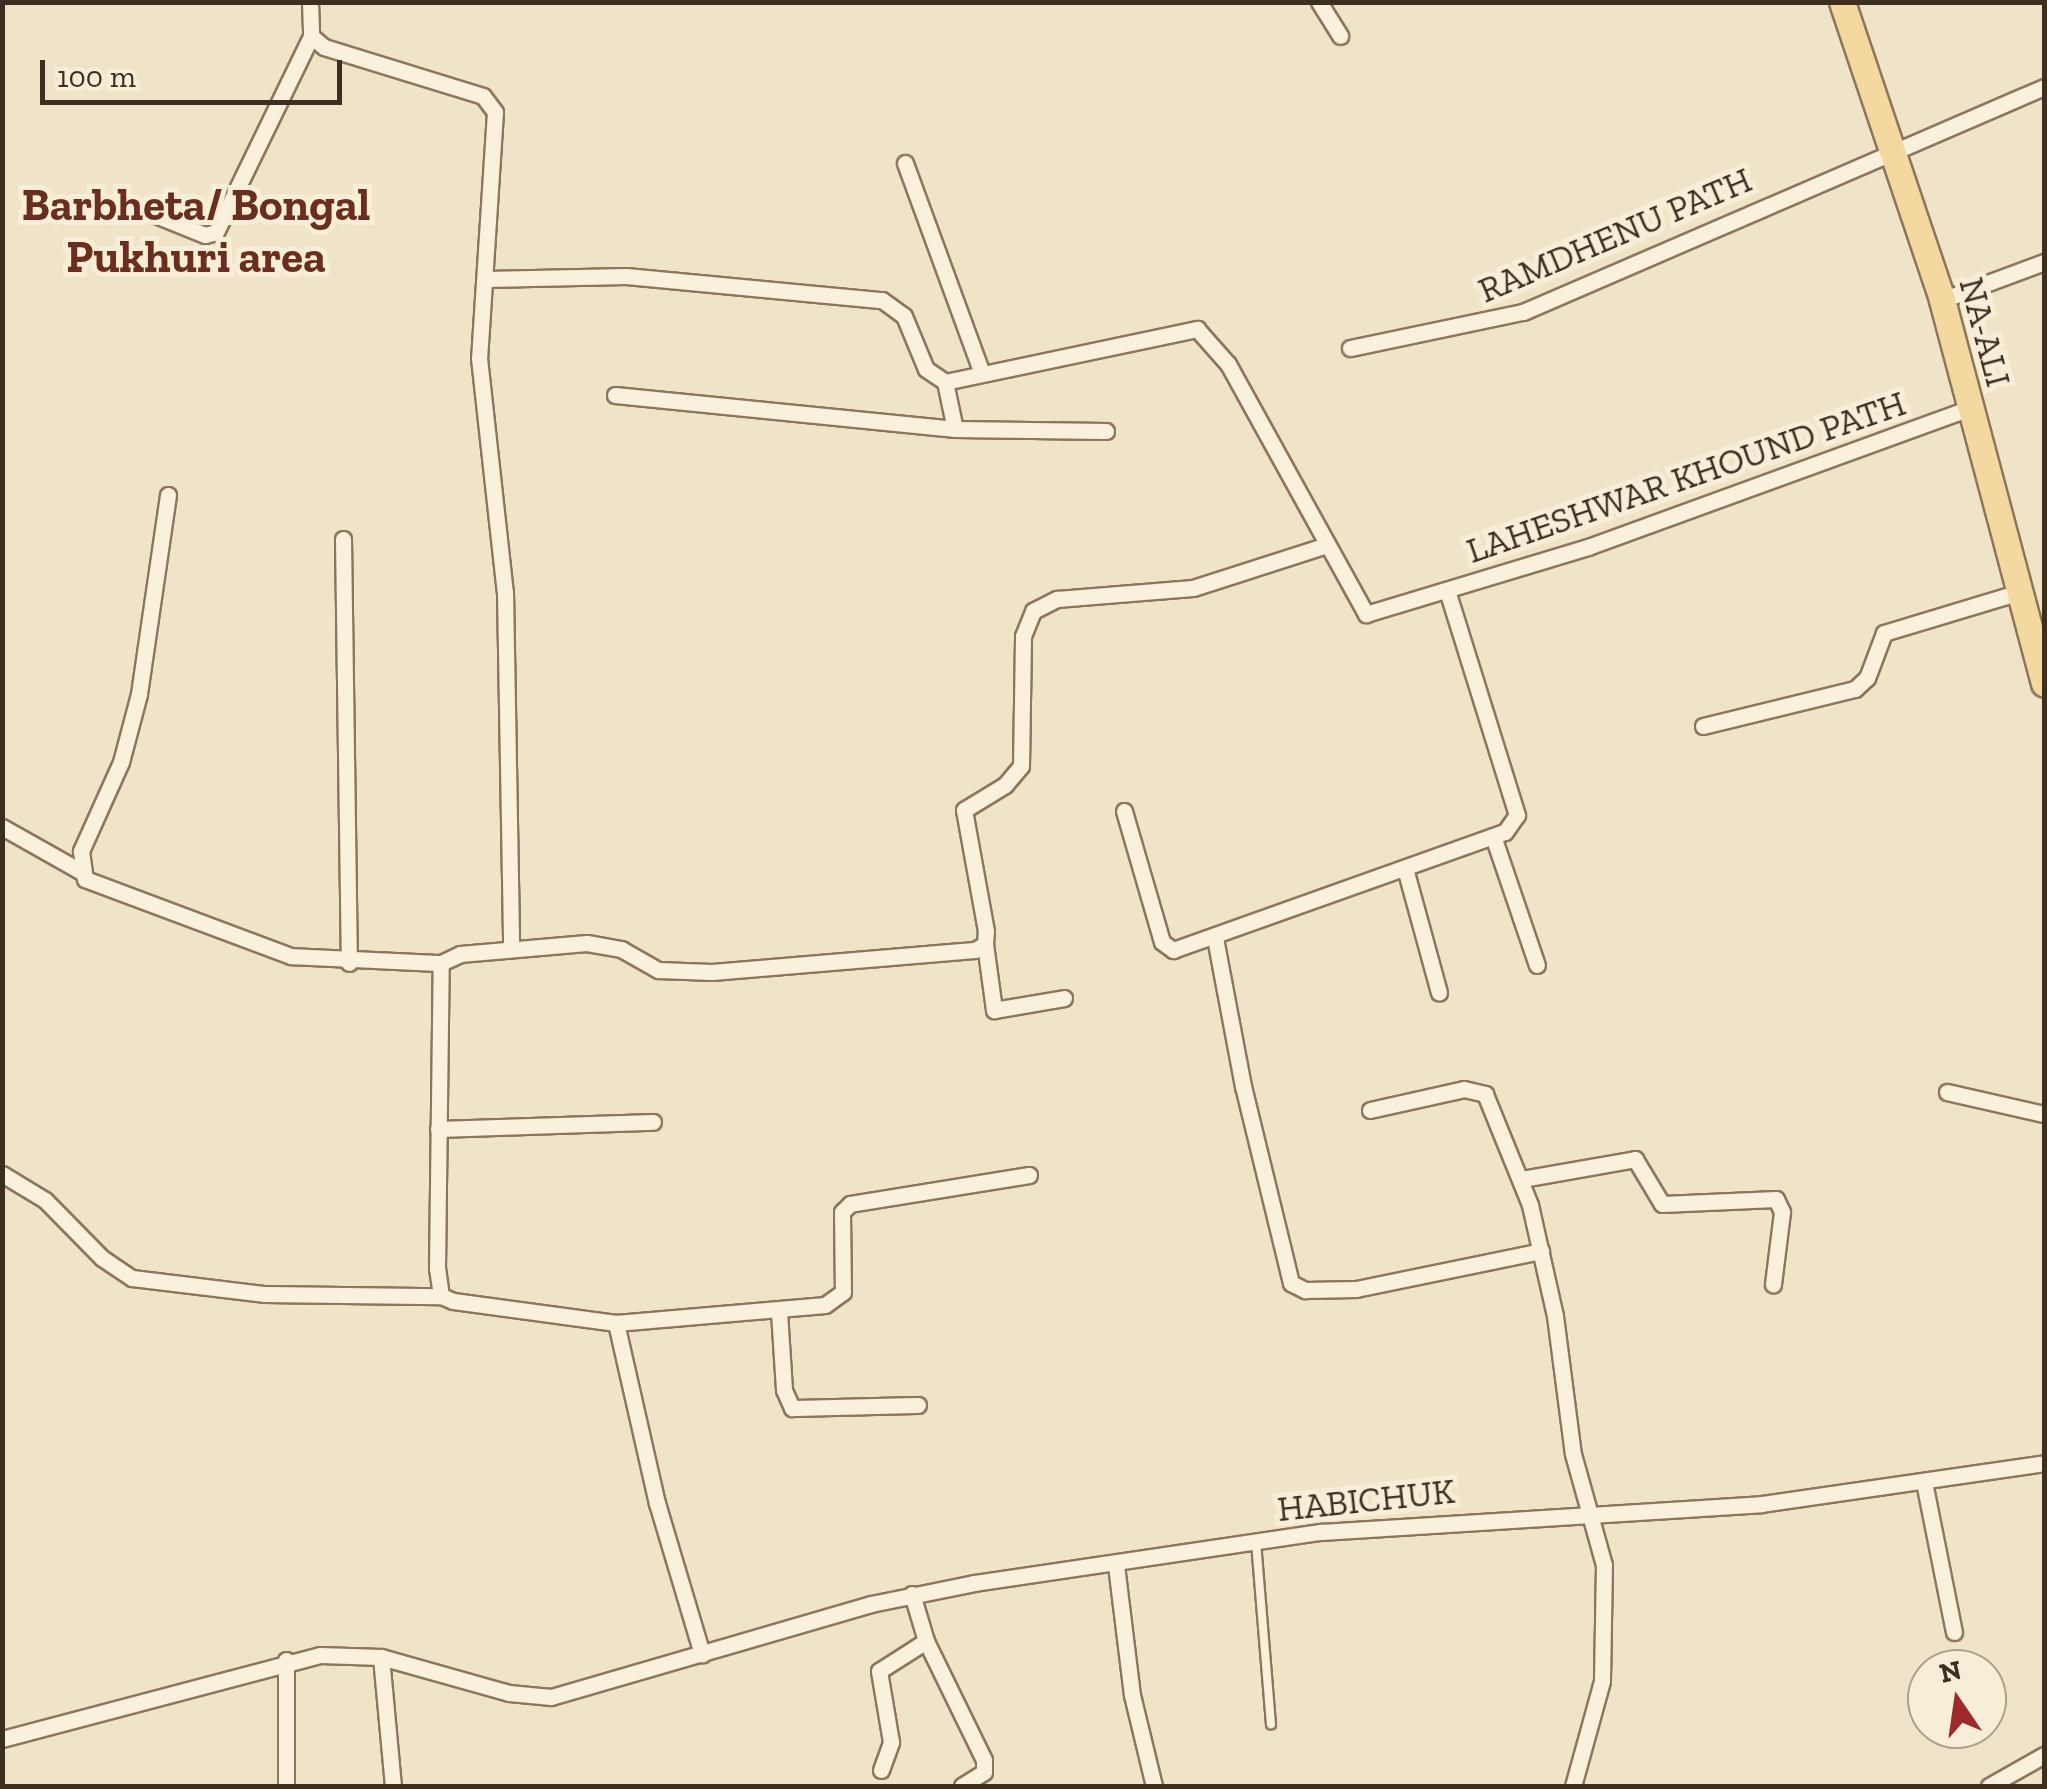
<!DOCTYPE html>
<style>
body{margin:0}
#map{position:relative;width:2047px;height:1789px;overflow:hidden;background:#f0e4c8;font-family:"Zilla Slab",serif}
div>[style]{position:absolute}
[style*='--x']{left:calc(var(--x)*1px);top:calc(var(--y)*1px);width:calc(var(--w)*1px);rotate:calc(var(--a)*1deg)}
.roads{filter:drop-shadow(2px 0 #8d765c) drop-shadow(-2px 0 #8d765c) drop-shadow(0 2px #8d765c) drop-shadow(0 -2px #8d765c)}
.lane>*{height:8px;margin:-4px;padding:0 4px;transform-origin:4px;border-radius:4px;background:#faf1dc}
.street>*{height:15px;margin:-7.5px;padding:0 7.5px;transform-origin:7.5px;border-radius:7.5px;background:#faf1dc}
.primary>*{height:25px;margin:-12.5px;padding:0 12.5px;transform-origin:12.5px;border-radius:12.5px;background:#f3d9a0}
span{translate:-50% -50%;white-space:nowrap;text-align:center;line-height:1.15;-webkit-text-stroke:10px #f7eed8;paint-order:stroke}
.street-label{font-size:35px;color:#3d2e20}
.district-label{font-size:45px;color:#6b2e1e;font-weight:700}
.frame{position:absolute;inset:0;border:5px solid #3d2e20;pointer-events:none}
.north{position:absolute;left:1907px;top:1649px;width:100px;height:100px;box-sizing:border-box;background:#f7eed8;border:2px solid #ada18e;border-radius:50%;rotate:347deg;font-size:28px;font-weight:700;line-height:40px;text-align:center;color:#3d2e20}
.north::after{content:'';display:block;margin:auto;width:35px;height:45px;background:#9e2a2b;clip-path:polygon(50% 0,100% 100%,50% 72%,0 100%)}
.scale{position:absolute;left:40px;top:60px;width:302px;height:45px;box-sizing:border-box;border:5px solid #3d2e20;border-top:0;padding-left:12px;font-size:30px;line-height:35px;white-space:nowrap;color:#3d2e20;-webkit-text-stroke:8px #f7eed8;paint-order:stroke}
</style>
<div id="map">
<div class="roads">
<div class="lane">
<i style="--x:1256;--y:1542;--w:183;--a:85.3"></i>
</div>
<div class="street">
<i style="--x:310;--y:2;--w:34;--a:88"></i>
<i style="--x:311;--y:36;--w:17;--a:40"></i>
<i style="--x:324;--y:47;--w:166;--a:17.1"></i>
<i style="--x:483;--y:96;--w:20;--a:53"></i>
<i style="--x:495;--y:112;--w:247;--a:93.7"></i>
<i style="--x:479;--y:358;--w:235;--a:83.7"></i>
<i style="--x:505;--y:592;--w:356;--a:89"></i>
<i style="--x:1319;--y:2;--w:40;--a:58"></i>
<i style="--x:905;--y:163;--w:224;--a:69.9"></i>
<i style="--x:153;--y:214;--w:56;--a:22"></i>
<i style="--x:205;--y:235;--w:11;--a:-15"></i>
<i style="--x:216;--y:232;--w:218;--a:-64.1"></i>
<i style="--x:486;--y:279;--w:140;--a:-1.2"></i>
<i style="--x:626;--y:276;--w:257;--a:5.4"></i>
<i style="--x:882;--y:300;--w:27;--a:36"></i>
<i style="--x:904;--y:316;--w:57;--a:67.5"></i>
<i style="--x:926;--y:369;--w:23;--a:34"></i>
<i style="--x:945;--y:382;--w:258;--a:-11.9"></i>
<i style="--x:1197;--y:329;--w:47;--a:48.5"></i>
<i style="--x:1228;--y:364;--w:286;--a:61.1"></i>
<i style="--x:1366;--y:614;--w:232;--a:-16.8"></i>
<i style="--x:1588;--y:547;--w:407;--a:-20"></i>
<i style="--x:1942;--y:300;--w:109;--a:-20.4"></i>
<i style="--x:1350;--y:348;--w:177;--a:-11.8"></i>
<i style="--x:1523;--y:312;--w:568;--a:-23.36"></i>
<i style="--x:945;--y:382;--w:48;--a:78"></i>
<i style="--x:955;--y:429;--w:151;--a:0.8"></i>
<i style="--x:615;--y:395;--w:342;--a:5.7"></i>
<i style="--x:168;--y:495;--w:201;--a:98.3"></i>
<i style="--x:139;--y:694;--w:70;--a:104.8"></i>
<i style="--x:121;--y:762;--w:98;--a:114.2"></i>
<i style="--x:81;--y:851;--w:28;--a:82"></i>
<i style="--x:85;--y:879;--w:220;--a:20.5"></i>
<i style="--x:291;--y:956;--w:150;--a:2.7"></i>
<i style="--x:343;--y:539;--w:424;--a:89.2"></i>
<i style="--x:1703;--y:726;--w:156;--a:-13.7"></i>
<i style="--x:1855;--y:689;--w:16;--a:-43"></i>
<i style="--x:1867;--y:678;--w:48;--a:-69.3"></i>
<i style="--x:1884;--y:633;--w:142;--a:-16.8"></i>
<i style="--x:1124;--y:811;--w:136;--a:73.8"></i>
<i style="--x:1162;--y:942;--w:14;--a:36"></i>
<i style="--x:1173;--y:950;--w:352;--a:-19.6"></i>
<i style="--x:1505;--y:832;--w:21;--a:-55"></i>
<i style="--x:1517;--y:815;--w:232;--a:-107.3"></i>
<i style="--x:2;--y:827;--w:90;--a:29.4"></i>
<i style="--x:1494;--y:839;--w:133;--a:71.2"></i>
<i style="--x:1406;--y:872;--w:125;--a:74.7"></i>
<i style="--x:1215;--y:938;--w:151;--a:79.3"></i>
<i style="--x:1243;--y:1086;--w:203;--a:76.3"></i>
<i style="--x:1291;--y:1283;--w:16;--a:27"></i>
<i style="--x:1305;--y:1290;--w:51;--a:-1.1"></i>
<i style="--x:1356;--y:1289;--w:189;--a:-11.6"></i>
<i style="--x:985;--y:944;--w:67;--a:82.2"></i>
<i style="--x:994;--y:1010;--w:71;--a:-9.7"></i>
<i style="--x:1947;--y:1092;--w:99;--a:12.8"></i>
<i style="--x:1370;--y:1110;--w:96;--a:-12.6"></i>
<i style="--x:1464;--y:1089;--w:22;--a:13"></i>
<i style="--x:1485;--y:1094;--w:120;--a:67.9"></i>
<i style="--x:1530;--y:1205;--w:114;--a:77.3"></i>
<i style="--x:1555;--y:1316;--w:139;--a:82.6"></i>
<i style="--x:1573;--y:1454;--w:115;--a:74.4"></i>
<i style="--x:1604;--y:1565;--w:116;--a:91"></i>
<i style="--x:1602;--y:1681;--w:109;--a:105.4"></i>
<i style="--x:438;--y:1129;--w:215;--a:-1.9"></i>
<i style="--x:2;--y:1174;--w:50;--a:31.2"></i>
<i style="--x:45;--y:1200;--w:81;--a:45.5"></i>
<i style="--x:102;--y:1258;--w:36;--a:34"></i>
<i style="--x:132;--y:1278;--w:134;--a:6.9"></i>
<i style="--x:265;--y:1294;--w:176;--a:0.7"></i>
<i style="--x:1029;--y:1175;--w:181;--a:170.8"></i>
<i style="--x:850;--y:1204;--w:11;--a:135"></i>
<i style="--x:842;--y:1212;--w:80;--a:89.3"></i>
<i style="--x:843;--y:1292;--w:22;--a:144"></i>
<i style="--x:825;--y:1305;--w:210;--a:175.1"></i>
<i style="--x:616;--y:1323;--w:164;--a:-172.3"></i>
<i style="--x:453;--y:1301;--w:13;--a:-157"></i>
<i style="--x:441;--y:1296;--w:27;--a:-98"></i>
<i style="--x:437;--y:1269;--w:306;--a:-89.3"></i>
<i style="--x:441;--y:963;--w:21;--a:-25"></i>
<i style="--x:460;--y:954;--w:127;--a:-5"></i>
<i style="--x:587;--y:943;--w:35;--a:10"></i>
<i style="--x:621;--y:949;--w:43;--a:29.6"></i>
<i style="--x:658;--y:970;--w:54;--a:2.1"></i>
<i style="--x:712;--y:972;--w:264;--a:-4.8"></i>
<i style="--x:975;--y:950;--w:12;--a:-31"></i>
<i style="--x:985;--y:944;--w:13;--a:-86"></i>
<i style="--x:986;--y:931;--w:123;--a:-100.3"></i>
<i style="--x:964;--y:810;--w:48;--a:-31.4"></i>
<i style="--x:1005;--y:785;--w:25;--a:-50"></i>
<i style="--x:1021;--y:766;--w:130;--a:-89.1"></i>
<i style="--x:1023;--y:636;--w:27;--a:-68"></i>
<i style="--x:1033;--y:611;--w:27;--a:-27"></i>
<i style="--x:1057;--y:599;--w:136;--a:-4.6"></i>
<i style="--x:1193;--y:588;--w:141;--a:-17.8"></i>
<i style="--x:1522;--y:1179;--w:115;--a:-10"></i>
<i style="--x:1635;--y:1159;--w:52;--a:59"></i>
<i style="--x:1662;--y:1204;--w:114;--a:-2.5"></i>
<i style="--x:1776;--y:1199;--w:14;--a:65"></i>
<i style="--x:1782;--y:1212;--w:73;--a:97.1"></i>
<i style="--x:779;--y:1312;--w:78;--a:86.3"></i>
<i style="--x:784;--y:1390;--w:20;--a:66"></i>
<i style="--x:792;--y:1408;--w:126;--a:-1.4"></i>
<i style="--x:616;--y:1323;--w:185;--a:77.2"></i>
<i style="--x:657;--y:1503;--w:158;--a:73.4"></i>
<i style="--x:1924;--y:1482;--w:153;--a:78.7"></i>
<i style="--x:1116;--y:1565;--w:131;--a:83"></i>
<i style="--x:1132;--y:1695;--w:94;--a:76.4"></i>
<i style="--x:912;--y:1594;--w:49;--a:73.4"></i>
<i style="--x:926;--y:1641;--w:132;--a:64"></i>
<i style="--x:984;--y:1760;--w:12;--a:90"></i>
<i style="--x:984;--y:1772;--w:26;--a:148"></i>
<i style="--x:381;--y:1657;--w:130;--a:84.7"></i>
<i style="--x:286;--y:1660;--w:126;--a:90"></i>
<i style="--x:2;--y:1739;--w:329;--a:-14.8"></i>
<i style="--x:320;--y:1655;--w:61;--a:1.9"></i>
<i style="--x:381;--y:1657;--w:133;--a:15.7"></i>
<i style="--x:509;--y:1693;--w:42;--a:5.4"></i>
<i style="--x:551;--y:1697;--w:333;--a:-16.2"></i>
<i style="--x:871;--y:1604;--w:105;--a:-11.5"></i>
<i style="--x:974;--y:1583;--w:351;--a:-8.4"></i>
<i style="--x:1321;--y:1532;--w:441;--a:-3.6"></i>
<i style="--x:1761;--y:1504;--w:286;--a:-8.2"></i>
<i style="--x:881;--y:1770;--w:30;--a:-70"></i>
<i style="--x:891;--y:1742;--w:72;--a:-99.6"></i>
<i style="--x:879;--y:1671;--w:56;--a:-32.6"></i>
<i style="--x:1989;--y:1786;--w:63;--a:-29.4"></i>
</div>
<div class="primary">
<i style="--x:1842;--y:2;--w:314;--a:71.4"></i>
<i style="--x:1942;--y:300;--w:397;--a:75.1"></i>
</div>
</div>
<div class="street-label">
<span style="left:1615px;top:235px;rotate:-23deg">RAMDHENU PATH</span>
<span style="left:1985px;top:332px;rotate:75deg">NA-ALI</span>
<span style="left:1686px;top:477px;rotate:-19deg">LAHESHWAR KHOUND PATH</span>
<span style="left:1366px;top:1500px;rotate:-6deg">HABICHUK</span>
</div>
<div class="district-label">
<span style="left:196px;top:232px">Barbheta/ Bongal<br>Pukhuri area</span>
</div>
<div class="frame"></div>
<div class="north">N</div>
<div class="scale">100 m</div>
</div>
